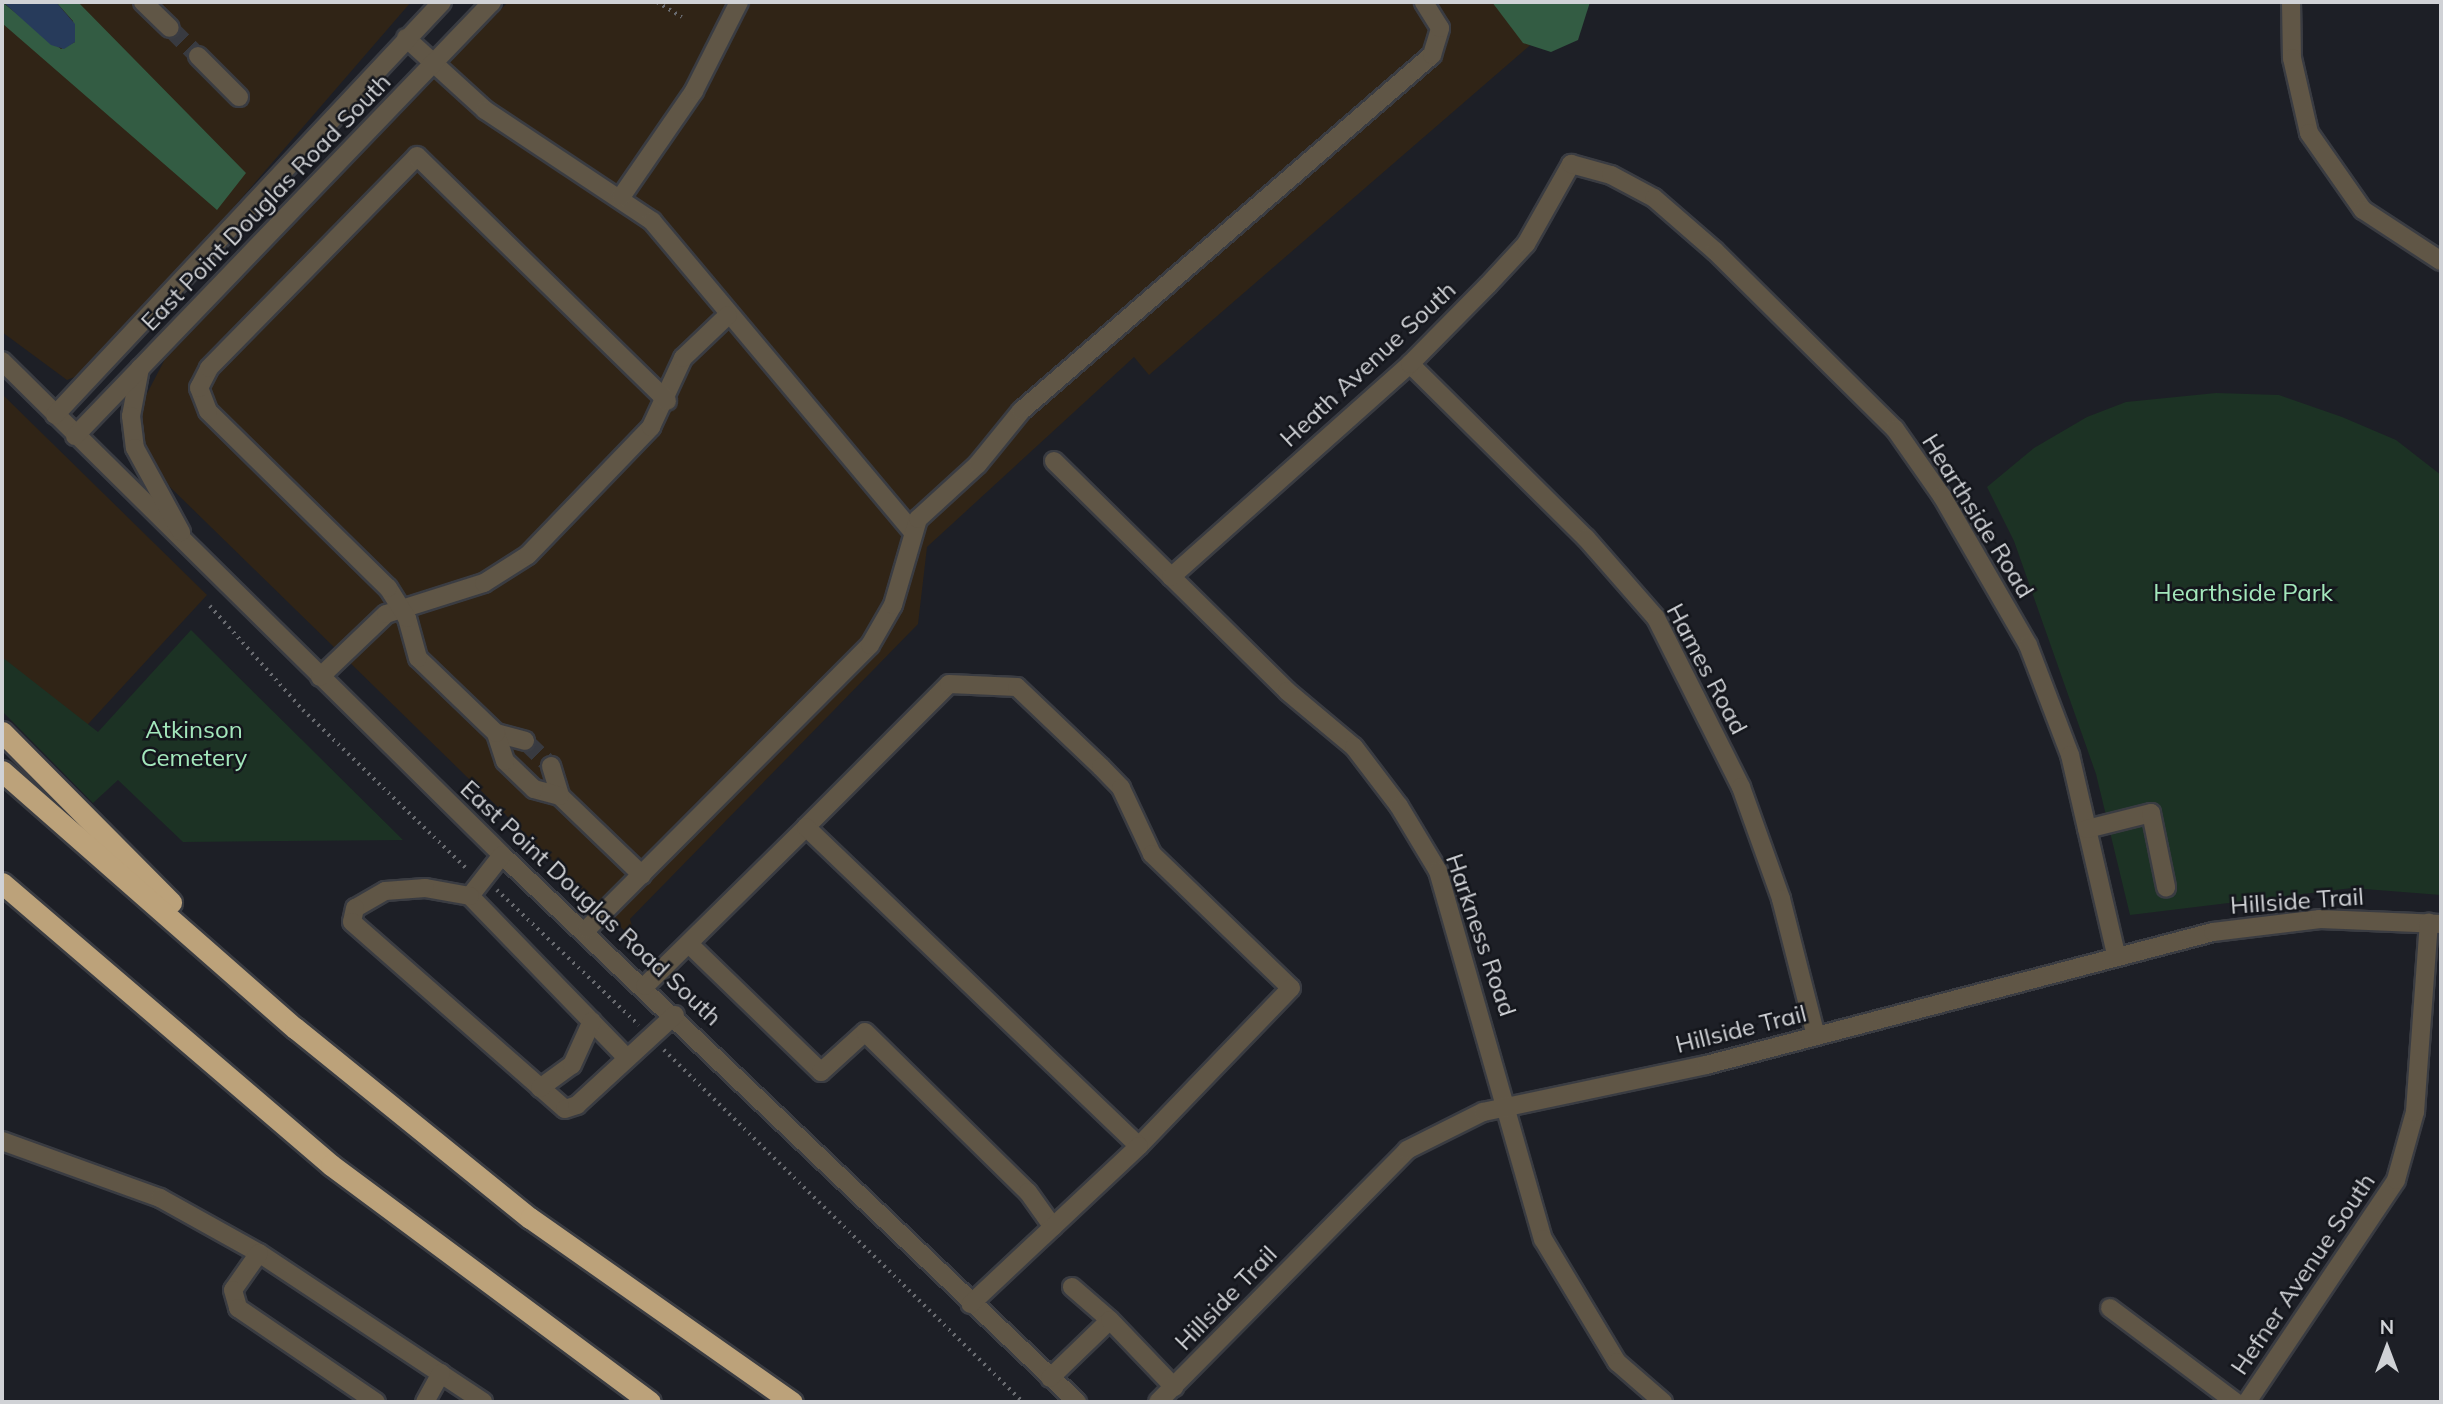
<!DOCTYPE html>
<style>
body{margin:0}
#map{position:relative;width:2443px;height:1404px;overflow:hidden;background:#1d1f26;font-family:Mulish,sans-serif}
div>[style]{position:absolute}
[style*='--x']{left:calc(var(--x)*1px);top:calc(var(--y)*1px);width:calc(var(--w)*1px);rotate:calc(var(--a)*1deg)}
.commercial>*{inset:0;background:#302416}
.green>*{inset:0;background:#1c3224}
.forest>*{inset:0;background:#335c43}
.water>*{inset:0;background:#273b5b}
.minor-tunnel>*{height:18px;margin-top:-9px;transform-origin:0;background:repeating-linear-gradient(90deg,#383a40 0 18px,transparent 0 27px)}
.path>*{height:3.5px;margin-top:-1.75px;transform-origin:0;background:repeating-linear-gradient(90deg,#696b70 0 2px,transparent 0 7px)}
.roads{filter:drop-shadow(2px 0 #3a3c42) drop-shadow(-2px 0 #3a3c42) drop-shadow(0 2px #3a3c42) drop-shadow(0 -2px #3a3c42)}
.minor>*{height:18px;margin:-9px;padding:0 9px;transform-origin:9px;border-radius:9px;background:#605646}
.highway>*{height:21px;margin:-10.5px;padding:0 10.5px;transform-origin:10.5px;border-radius:10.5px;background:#bca27a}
span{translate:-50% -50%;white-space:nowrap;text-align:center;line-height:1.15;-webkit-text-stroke:5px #14161c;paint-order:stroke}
.street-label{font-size:24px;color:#d0d2d6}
.park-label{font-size:24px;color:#a3e7bb}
.frame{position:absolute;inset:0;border:4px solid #d0d2d6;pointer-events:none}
.north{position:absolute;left:2352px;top:1313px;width:70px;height:70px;-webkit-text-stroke:5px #14161c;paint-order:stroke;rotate:0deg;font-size:19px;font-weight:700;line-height:28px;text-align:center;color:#d0d2d6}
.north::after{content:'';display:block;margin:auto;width:24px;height:32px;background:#d0d2d6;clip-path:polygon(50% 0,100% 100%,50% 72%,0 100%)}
</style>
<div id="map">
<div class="commercial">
<i style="clip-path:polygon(2px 2px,411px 2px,163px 289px,80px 375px,67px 380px,2px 332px)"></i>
<i style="clip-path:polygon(508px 2px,1499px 2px,1535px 41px,1149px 375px,1134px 357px,927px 547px,918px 624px,630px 919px,637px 943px,169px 486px,143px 440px,142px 403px,165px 359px)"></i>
<i style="clip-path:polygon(2px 394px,207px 595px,66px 748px,2px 684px)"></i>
</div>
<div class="green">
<i style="clip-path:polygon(2216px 393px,2279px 395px,2342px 417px,2396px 440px,2441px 475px,2441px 895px,2352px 888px,2130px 915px,2096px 774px,2014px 541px,1987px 487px,2034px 448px,2087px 417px,2126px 402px)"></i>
<i style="clip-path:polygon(191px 630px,403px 840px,183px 842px,118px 780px,93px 803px,2px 711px,2px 657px,98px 732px)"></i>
</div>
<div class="forest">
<i style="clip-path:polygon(2px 2px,61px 49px,75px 42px,73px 21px,56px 2px,78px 2px,246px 173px,217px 210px,3px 24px)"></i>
<i style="clip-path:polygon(1492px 2px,1590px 2px,1578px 40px,1551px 52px,1523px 43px)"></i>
</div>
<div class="water">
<i style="clip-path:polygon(3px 2px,56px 2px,75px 24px,75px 42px,64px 49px,51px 45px)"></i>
</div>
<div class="minor-tunnel">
<i style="--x:170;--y:28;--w:40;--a:45"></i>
<i style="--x:525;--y:741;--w:36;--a:44"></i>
</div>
<div class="path">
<i style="--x:657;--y:2;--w:29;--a:31"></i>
<i style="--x:210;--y:606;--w:140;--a:48.2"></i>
<i style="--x:303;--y:710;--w:230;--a:44.1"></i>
<i style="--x:497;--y:890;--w:196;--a:43.6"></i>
<i style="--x:664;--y:1050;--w:503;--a:44.44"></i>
</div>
<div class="roads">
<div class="minor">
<i style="--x:143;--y:2;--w:37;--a:44"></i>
<i style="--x:2291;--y:2;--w:56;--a:89"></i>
<i style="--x:2292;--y:58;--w:77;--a:77.2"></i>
<i style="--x:2309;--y:133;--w:94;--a:55"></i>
<i style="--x:2363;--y:210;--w:93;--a:33.2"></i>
<i style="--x:406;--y:38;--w:107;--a:42.3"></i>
<i style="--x:485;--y:110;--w:201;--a:33.6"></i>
<i style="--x:652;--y:221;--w:403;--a:50"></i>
<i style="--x:198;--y:56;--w:58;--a:45"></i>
<i style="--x:621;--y:197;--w:129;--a:-55.4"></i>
<i style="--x:694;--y:91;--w:100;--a:-63.2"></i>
<i style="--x:2;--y:361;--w:703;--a:44.65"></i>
<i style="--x:502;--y:855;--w:794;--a:43.57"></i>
<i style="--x:1410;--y:364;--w:247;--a:44.7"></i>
<i style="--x:1586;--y:538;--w:106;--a:48.8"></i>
<i style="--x:1656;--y:618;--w:189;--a:63.3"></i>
<i style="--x:1741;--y:787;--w:119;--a:70.3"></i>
<i style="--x:1781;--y:899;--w:141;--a:75.7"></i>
<i style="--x:140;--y:368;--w:49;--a:100.6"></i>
<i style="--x:131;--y:416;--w:32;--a:83"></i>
<i style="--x:135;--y:448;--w:96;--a:61.3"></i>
<i style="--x:55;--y:415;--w:566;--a:-46.86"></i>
<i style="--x:75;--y:436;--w:602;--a:-46.14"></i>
<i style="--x:1054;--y:461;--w:327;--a:44.6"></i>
<i style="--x:1287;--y:691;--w:87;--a:39.9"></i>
<i style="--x:1354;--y:747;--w:74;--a:52.7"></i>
<i style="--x:1399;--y:806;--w:76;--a:59"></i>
<i style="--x:1438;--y:871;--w:383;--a:74.1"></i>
<i style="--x:1543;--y:1239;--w:144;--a:59"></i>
<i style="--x:1617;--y:1362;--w:61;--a:41"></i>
<i style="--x:1171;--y:577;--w:320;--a:-41.7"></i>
<i style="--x:1410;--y:364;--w:111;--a:-45.4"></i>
<i style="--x:1488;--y:285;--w:56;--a:-47.2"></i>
<i style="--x:1526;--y:244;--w:92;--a:-60.6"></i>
<i style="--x:1571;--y:164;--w:41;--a:15.4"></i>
<i style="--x:1611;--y:175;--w:49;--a:28.1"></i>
<i style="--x:1654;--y:198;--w:81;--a:41"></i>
<i style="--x:1715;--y:251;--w:253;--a:44.7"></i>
<i style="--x:1895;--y:429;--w:82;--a:55"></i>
<i style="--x:1942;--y:496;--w:172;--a:60"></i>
<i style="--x:2028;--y:645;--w:118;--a:69.1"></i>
<i style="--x:2070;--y:755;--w:204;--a:77"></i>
<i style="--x:320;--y:677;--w:91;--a:-43.7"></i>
<i style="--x:386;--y:614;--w:103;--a:-17.6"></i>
<i style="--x:484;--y:583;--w:52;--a:-32.5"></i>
<i style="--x:528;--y:555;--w:178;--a:-46.1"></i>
<i style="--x:651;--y:427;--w:76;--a:-65.1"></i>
<i style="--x:683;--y:358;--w:62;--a:-43.7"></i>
<i style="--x:496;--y:733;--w:30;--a:15"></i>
<i style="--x:551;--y:766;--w:31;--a:73"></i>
<i style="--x:806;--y:827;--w:202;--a:-45"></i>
<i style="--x:949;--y:684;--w:68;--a:2.5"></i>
<i style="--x:1017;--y:687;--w:116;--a:43.6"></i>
<i style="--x:1101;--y:767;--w:29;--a:46"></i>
<i style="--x:1121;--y:788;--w:73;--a:64.8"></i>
<i style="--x:1152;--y:854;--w:193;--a:44"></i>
<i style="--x:1291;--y:988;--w:219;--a:133.9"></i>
<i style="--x:2087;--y:829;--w:66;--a:-14"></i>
<i style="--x:2151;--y:813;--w:76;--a:78.5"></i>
<i style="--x:642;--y:875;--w:114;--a:-136.1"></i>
<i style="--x:560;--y:796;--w:27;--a:-165"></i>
<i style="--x:534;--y:789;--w:40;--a:-136"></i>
<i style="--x:505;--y:761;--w:29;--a:-108"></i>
<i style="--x:496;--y:733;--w:108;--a:-136.1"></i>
<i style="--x:418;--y:658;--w:41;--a:-105.4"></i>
<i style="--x:407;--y:618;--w:36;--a:-122"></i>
<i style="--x:388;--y:588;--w:252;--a:-135.5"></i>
<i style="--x:208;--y:411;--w:25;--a:-111"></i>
<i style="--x:199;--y:388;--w:22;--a:-63"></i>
<i style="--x:209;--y:368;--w:297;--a:-45.5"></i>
<i style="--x:417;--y:156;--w:350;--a:44.4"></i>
<i style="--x:470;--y:896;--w:52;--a:-52"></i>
<i style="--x:587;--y:929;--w:401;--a:-45.1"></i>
<i style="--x:870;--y:645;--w:46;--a:-60.1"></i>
<i style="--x:893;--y:605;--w:90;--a:-73.8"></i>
<i style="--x:918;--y:519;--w:81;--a:-42.5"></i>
<i style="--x:978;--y:464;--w:68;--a:-50.9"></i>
<i style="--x:1021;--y:411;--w:544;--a:-40.9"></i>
<i style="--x:1432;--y:55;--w:28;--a:-73"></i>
<i style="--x:1440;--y:28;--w:31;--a:-122"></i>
<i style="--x:689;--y:944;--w:184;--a:44.1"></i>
<i style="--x:821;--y:1072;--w:59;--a:-42.3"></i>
<i style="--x:865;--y:1032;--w:228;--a:44.5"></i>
<i style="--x:1028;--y:1192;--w:43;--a:54.5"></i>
<i style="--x:645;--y:986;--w:226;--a:-44.6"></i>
<i style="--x:806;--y:827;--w:461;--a:43.8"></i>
<i style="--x:1139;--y:1146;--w:231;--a:136.8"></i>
<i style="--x:627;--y:1058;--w:226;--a:-134.1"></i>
<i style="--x:470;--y:896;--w:46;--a:-169.9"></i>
<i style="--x:425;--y:888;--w:40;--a:175.7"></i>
<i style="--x:385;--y:891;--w:34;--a:150"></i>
<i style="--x:355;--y:908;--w:14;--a:102"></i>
<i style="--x:352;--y:922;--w:283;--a:41.3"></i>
<i style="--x:565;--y:1109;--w:13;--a:-18"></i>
<i style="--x:577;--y:1105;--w:133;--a:-42.6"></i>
<i style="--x:540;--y:1088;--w:39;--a:-36"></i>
<i style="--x:572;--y:1065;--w:48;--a:-65.6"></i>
<i style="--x:2;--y:1141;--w:168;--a:19.8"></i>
<i style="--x:160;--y:1198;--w:113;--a:29.1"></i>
<i style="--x:259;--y:1253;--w:269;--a:33.6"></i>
<i style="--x:259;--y:1253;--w:45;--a:125.1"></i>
<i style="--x:233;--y:1290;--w:19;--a:74"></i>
<i style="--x:238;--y:1308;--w:167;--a:34.3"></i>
<i style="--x:1072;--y:1287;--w:50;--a:41"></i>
<i style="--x:2110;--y:1308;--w:156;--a:36.9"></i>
<i style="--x:1050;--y:1378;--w:83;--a:-44"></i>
<i style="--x:1110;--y:1320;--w:93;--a:46.3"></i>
<i style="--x:425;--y:1402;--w:33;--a:-61"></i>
<i style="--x:1158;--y:1402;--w:354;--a:-45.3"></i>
<i style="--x:1407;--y:1150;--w:85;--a:-26.6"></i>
<i style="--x:1483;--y:1112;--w:228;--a:-11.9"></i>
<i style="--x:1706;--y:1065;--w:524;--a:-14.7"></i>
<i style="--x:2213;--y:932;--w:108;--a:-6.9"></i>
<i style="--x:2320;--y:919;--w:121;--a:2.4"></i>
<i style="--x:2247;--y:1402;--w:267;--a:-56.1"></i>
<i style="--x:2396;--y:1180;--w:71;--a:-74.4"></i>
<i style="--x:2415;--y:1112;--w:190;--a:-85.8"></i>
</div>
<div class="highway">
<i style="--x:2;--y:732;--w:240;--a:45.2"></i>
<i style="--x:2;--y:771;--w:390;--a:41.3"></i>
<i style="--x:295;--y:1028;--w:302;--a:39"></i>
<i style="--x:530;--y:1218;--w:320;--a:35.1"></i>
<i style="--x:2;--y:883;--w:433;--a:40.6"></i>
<i style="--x:331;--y:1165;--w:397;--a:36.6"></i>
</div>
</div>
<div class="street-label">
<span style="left:266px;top:202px;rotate:-46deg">East Point Douglas Road South</span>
<span style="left:1368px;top:364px;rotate:-43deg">Heath Avenue South</span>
<span style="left:1978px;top:516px;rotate:58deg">Hearthside Road</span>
<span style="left:1707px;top:669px;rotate:62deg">Hames Road</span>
<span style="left:2297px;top:901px;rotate:-4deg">Hillside Trail</span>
<span style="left:591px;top:903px;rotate:43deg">East Point Douglas Road South</span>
<span style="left:1481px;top:935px;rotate:71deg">Harkness Road</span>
<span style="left:1741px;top:1029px;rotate:-14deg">Hillside Trail</span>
<span style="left:2303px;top:1274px;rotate:-56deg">Hefner Avenue South</span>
<span style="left:1226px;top:1298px;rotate:-46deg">Hillside Trail</span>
</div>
<div class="park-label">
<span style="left:2243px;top:593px">Hearthside Park</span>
<span style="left:194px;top:744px">Atkinson<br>Cemetery</span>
</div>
<div class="frame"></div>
<div class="north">N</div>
</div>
